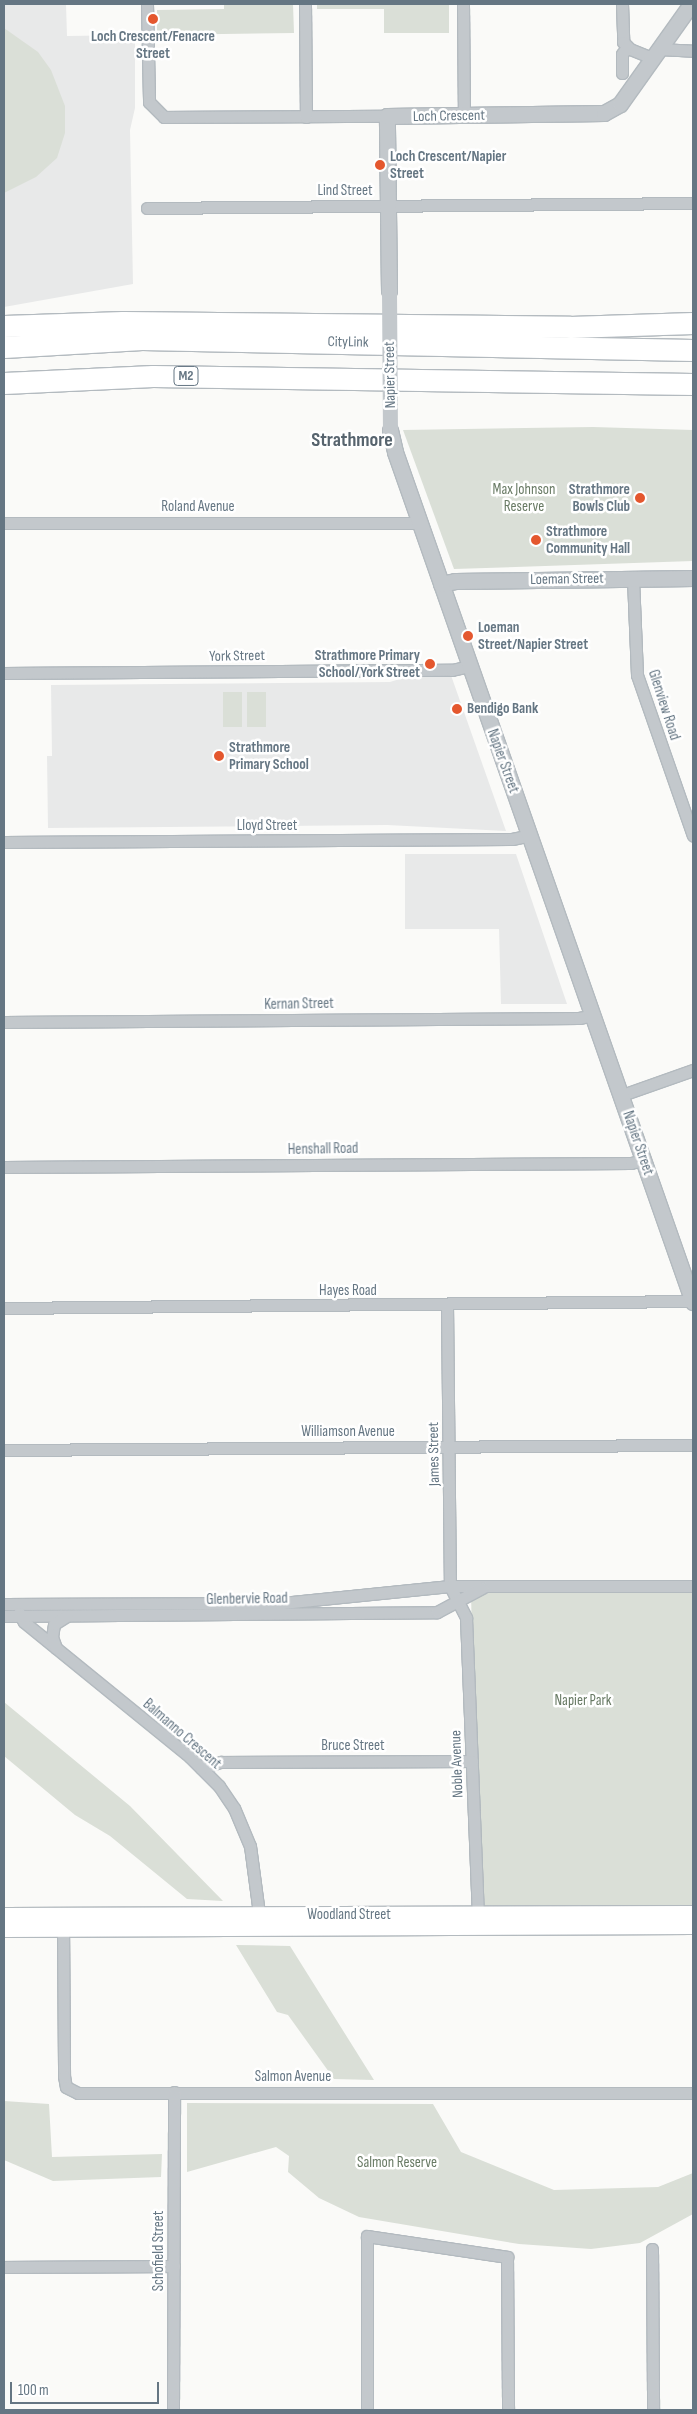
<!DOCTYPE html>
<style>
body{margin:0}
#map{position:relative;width:697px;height:2414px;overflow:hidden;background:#fafaf8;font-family:"Sofia Sans Condensed",sans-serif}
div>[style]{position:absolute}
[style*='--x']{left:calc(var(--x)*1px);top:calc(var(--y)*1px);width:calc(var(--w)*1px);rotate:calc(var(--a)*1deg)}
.built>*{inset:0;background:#e8e9e9}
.green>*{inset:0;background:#dadfd7}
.roads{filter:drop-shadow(1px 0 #b3babf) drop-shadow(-1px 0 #b3babf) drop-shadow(0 1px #b3babf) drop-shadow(0 -1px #b3babf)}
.minor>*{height:11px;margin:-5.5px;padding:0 5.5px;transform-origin:5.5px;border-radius:5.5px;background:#c3c8cc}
.tertiary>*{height:15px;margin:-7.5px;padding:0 7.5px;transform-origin:7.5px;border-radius:7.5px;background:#c3c8cc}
.secondary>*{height:16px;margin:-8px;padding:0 8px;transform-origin:8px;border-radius:8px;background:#fff}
.motorway>*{height:21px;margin:-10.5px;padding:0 10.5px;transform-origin:10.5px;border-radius:10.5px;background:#fff}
.tertiary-bridge>*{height:15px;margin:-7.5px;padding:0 7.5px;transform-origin:7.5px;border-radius:7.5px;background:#c3c8cc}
.dots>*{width:14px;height:14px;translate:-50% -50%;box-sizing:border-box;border:2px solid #fff;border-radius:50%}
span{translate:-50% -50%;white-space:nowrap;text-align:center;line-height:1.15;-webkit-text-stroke:5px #fff;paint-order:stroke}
.shield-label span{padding:1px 4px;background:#fff;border:1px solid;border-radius:4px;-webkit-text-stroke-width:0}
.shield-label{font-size:14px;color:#657683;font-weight:700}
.poi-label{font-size:15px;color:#657683;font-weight:700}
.left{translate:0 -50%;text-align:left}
.right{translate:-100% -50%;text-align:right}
.street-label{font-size:15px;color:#657683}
.park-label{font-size:15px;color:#687a64}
.district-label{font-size:20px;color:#57646e;font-weight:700}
.frame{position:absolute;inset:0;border:5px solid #657683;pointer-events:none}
.scale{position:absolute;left:10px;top:2382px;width:149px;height:22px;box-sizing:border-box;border:2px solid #657683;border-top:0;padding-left:6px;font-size:15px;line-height:18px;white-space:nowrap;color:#657683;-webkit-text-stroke:4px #fff;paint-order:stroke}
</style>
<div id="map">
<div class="built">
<i style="clip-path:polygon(4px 4px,66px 4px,67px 36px,135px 35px,135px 108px,130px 130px,133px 284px,4px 307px)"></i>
<i style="clip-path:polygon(447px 664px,506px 831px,387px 825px,48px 828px,47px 756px,52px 756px,51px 685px,390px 682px)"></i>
<i style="clip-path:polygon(405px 854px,516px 854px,567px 1004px,501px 1004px,499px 929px,405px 929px)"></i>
</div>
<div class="green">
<i style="clip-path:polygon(224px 4px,293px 4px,294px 33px,157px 35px,157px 10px,224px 9px)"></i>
<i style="clip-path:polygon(317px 4px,449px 4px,449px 33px,384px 33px,384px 9px,317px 9px)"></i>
<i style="clip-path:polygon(4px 28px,38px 52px,51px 70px,65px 106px,65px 133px,57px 158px,36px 177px,4px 193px)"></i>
<i style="clip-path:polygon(593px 427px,693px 430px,693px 561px,454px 569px,403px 430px)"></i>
<i style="clip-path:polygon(223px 692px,242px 692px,242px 727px,223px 727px)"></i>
<i style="clip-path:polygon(247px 692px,266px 692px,266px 727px,247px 727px)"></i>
<i style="clip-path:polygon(693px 1587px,693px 1905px,478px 1915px,471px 1593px)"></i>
<i style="clip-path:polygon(4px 1702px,130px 1806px,223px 1901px,187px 1899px,110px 1836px,75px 1815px,4px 1756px)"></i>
<i style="clip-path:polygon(236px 1945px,290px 1946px,374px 2080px,334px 2079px,288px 2015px,277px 2012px)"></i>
<i style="clip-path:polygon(4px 2101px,49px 2104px,52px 2157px,162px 2154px,161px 2177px,53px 2181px,4px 2160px)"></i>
<i style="clip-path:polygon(187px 2103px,433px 2104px,461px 2152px,554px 2190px,658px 2187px,693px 2173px,693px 2214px,640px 2243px,591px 2249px,519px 2244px,359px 2217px,319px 2198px,288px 2172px,289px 2156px,276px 2147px,187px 2172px)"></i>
</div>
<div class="roads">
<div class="minor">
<i style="--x:147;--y:4;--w:98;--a:88.8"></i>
<i style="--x:149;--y:102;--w:21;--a:45"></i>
<i style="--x:164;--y:117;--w:223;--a:-0.3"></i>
<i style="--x:305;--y:4;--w:113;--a:89.5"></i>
<i style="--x:463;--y:4;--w:111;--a:89.5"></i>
<i style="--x:622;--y:4;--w:38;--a:88"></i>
<i style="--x:623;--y:42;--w:10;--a:45"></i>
<i style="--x:630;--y:49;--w:24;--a:22"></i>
<i style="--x:659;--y:49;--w:34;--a:3"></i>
<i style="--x:622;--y:73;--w:19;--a:-90"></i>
<i style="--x:622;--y:54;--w:9;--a:-54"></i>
<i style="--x:147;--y:208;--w:546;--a:-0.52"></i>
<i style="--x:4;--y:523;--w:416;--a:0"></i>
<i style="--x:633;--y:579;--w:96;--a:87.6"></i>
<i style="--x:637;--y:675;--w:170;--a:70.8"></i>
<i style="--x:4;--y:673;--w:448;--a:-0.4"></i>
<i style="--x:452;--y:670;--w:17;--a:-13"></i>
<i style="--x:4;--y:842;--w:508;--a:-0.34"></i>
<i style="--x:512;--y:839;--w:19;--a:-12"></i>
<i style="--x:4;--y:1022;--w:575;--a:-0.4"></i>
<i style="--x:579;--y:1018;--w:15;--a:-11"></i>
<i style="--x:622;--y:1095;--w:75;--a:-19.4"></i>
<i style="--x:4;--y:1167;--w:627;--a:-0.37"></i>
<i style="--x:631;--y:1163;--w:12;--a:-14"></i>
<i style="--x:447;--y:1305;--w:281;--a:89.4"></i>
<i style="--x:450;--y:1586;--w:36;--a:63"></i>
<i style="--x:466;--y:1618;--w:302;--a:87.7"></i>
<i style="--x:4;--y:1308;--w:689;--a:-0.58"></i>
<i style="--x:4;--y:1450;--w:689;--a:-0.42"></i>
<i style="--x:4;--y:1604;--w:278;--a:-0.2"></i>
<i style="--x:282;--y:1603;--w:169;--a:-5.8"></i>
<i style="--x:450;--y:1586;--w:243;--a:0"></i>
<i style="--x:19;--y:1613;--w:10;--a:61"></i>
<i style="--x:24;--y:1622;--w:214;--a:39.1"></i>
<i style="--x:190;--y:1757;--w:41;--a:45"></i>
<i style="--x:219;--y:1786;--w:27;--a:56"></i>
<i style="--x:234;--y:1808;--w:41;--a:67.2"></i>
<i style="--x:250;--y:1846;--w:76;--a:82.4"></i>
<i style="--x:4;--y:1616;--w:433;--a:-0.5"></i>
<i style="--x:437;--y:1612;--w:51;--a:-28.1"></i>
<i style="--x:56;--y:1648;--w:12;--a:-110"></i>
<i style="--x:52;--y:1637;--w:13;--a:-81"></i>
<i style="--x:54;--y:1624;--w:15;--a:-32"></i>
<i style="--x:201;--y:1768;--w:21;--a:-17"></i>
<i style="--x:221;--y:1762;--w:251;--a:-0.2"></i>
<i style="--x:63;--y:1923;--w:153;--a:89.6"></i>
<i style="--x:64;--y:2076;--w:11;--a:80"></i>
<i style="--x:66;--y:2087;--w:13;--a:27"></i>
<i style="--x:78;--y:2093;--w:615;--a:0"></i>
<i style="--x:652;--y:2249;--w:161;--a:89.6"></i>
<i style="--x:4;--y:2267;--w:170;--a:-0.3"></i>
<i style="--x:173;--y:2410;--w:318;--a:-89.8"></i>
<i style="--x:367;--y:2410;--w:174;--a:-90"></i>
<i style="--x:367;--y:2236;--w:142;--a:8.5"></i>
<i style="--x:507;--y:2257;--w:153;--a:89.6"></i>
</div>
<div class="tertiary">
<i style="--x:389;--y:291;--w:175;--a:-90.7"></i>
<i style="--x:387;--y:116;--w:217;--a:-0.8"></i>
<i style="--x:604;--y:113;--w:18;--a:-29"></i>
<i style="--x:620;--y:104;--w:123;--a:-54.6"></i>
<i style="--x:390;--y:430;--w:23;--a:77"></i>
<i style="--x:395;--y:452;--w:901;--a:70.68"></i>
<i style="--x:441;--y:584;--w:14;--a:-12"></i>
<i style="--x:455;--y:581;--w:238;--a:-0.7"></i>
</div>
<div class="secondary">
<i style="--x:4;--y:1916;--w:689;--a:-0.17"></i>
<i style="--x:4;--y:1929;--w:689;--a:-0.25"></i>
</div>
<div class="motorway">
<i style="--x:4;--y:326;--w:119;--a:-1.9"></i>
<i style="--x:123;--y:322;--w:447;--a:0.6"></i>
<i style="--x:570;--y:327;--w:123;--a:-1.9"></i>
<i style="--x:4;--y:347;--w:138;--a:-3.3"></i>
<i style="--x:142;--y:339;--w:551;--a:1.14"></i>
<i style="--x:4;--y:383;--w:149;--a:-2.7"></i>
<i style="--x:153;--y:376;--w:540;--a:0.85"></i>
</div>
</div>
<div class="tertiary-bridge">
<i style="--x:389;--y:291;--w:139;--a:89.6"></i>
</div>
<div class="dots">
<i style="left:153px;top:19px;background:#e4572e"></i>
<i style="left:380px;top:165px;background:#e4572e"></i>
<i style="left:640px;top:498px;background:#e4572e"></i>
<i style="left:536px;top:540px;background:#e4572e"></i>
<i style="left:468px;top:636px;background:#e4572e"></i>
<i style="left:430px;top:664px;background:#e4572e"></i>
<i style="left:457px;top:709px;background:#e4572e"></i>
<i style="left:219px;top:756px;background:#e4572e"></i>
</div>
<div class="shield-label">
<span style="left:186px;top:376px">M2</span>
</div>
<div class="poi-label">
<span style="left:153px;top:45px">Loch Crescent/Fenacre<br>Street</span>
<span class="left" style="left:390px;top:165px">Loch Crescent/Napier<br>Street</span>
<span class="right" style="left:630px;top:498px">Strathmore<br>Bowls Club</span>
<span class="left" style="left:546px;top:540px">Strathmore<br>Community Hall</span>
<span class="left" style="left:478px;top:636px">Loeman<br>Street/Napier Street</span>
<span class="right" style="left:420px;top:664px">Strathmore Primary<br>School/York Street</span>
<span class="left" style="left:467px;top:709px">Bendigo Bank</span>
<span class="left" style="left:229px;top:756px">Strathmore<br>Primary School</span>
</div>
<div class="street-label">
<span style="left:449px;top:116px;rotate:-1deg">Loch Crescent</span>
<span style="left:345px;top:191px">Lind Street</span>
<span style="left:348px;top:342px;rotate:1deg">CityLink</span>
<span style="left:390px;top:375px;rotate:-91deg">Napier Street</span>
<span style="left:198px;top:507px">Roland Avenue</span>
<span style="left:567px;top:579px;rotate:-1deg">Loeman Street</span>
<span style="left:237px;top:656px;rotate:-1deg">York Street</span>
<span style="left:664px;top:705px;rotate:72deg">Glenview Road</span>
<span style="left:503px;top:761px;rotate:70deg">Napier Street</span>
<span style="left:267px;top:826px">Lloyd Street</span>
<span style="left:299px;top:1004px;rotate:-1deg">Kernan Street</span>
<span style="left:638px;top:1143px;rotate:71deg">Napier Street</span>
<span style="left:323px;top:1149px;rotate:-1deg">Henshall Road</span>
<span style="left:348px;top:1291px">Hayes Road</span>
<span style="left:348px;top:1432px">Williamson Avenue</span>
<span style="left:434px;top:1454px;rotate:-91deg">James Street</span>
<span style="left:247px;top:1599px;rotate:-1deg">Glenbervie Road</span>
<span style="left:182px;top:1734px;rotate:41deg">Balmanno Crescent</span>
<span style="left:353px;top:1746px">Bruce Street</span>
<span style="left:457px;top:1764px;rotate:-92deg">Noble Avenue</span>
<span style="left:349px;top:1915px">Woodland Street</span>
<span style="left:293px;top:2077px">Salmon Avenue</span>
<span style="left:159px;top:2251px;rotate:-90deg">Schofield Street</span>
</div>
<div class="park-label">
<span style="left:524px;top:498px">Max Johnson<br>Reserve</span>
<span style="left:583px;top:1701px">Napier Park</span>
<span style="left:397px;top:2163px">Salmon Reserve</span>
</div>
<div class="district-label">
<span style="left:352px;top:440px">Strathmore</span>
</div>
<div class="frame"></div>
<div class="scale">100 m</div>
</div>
